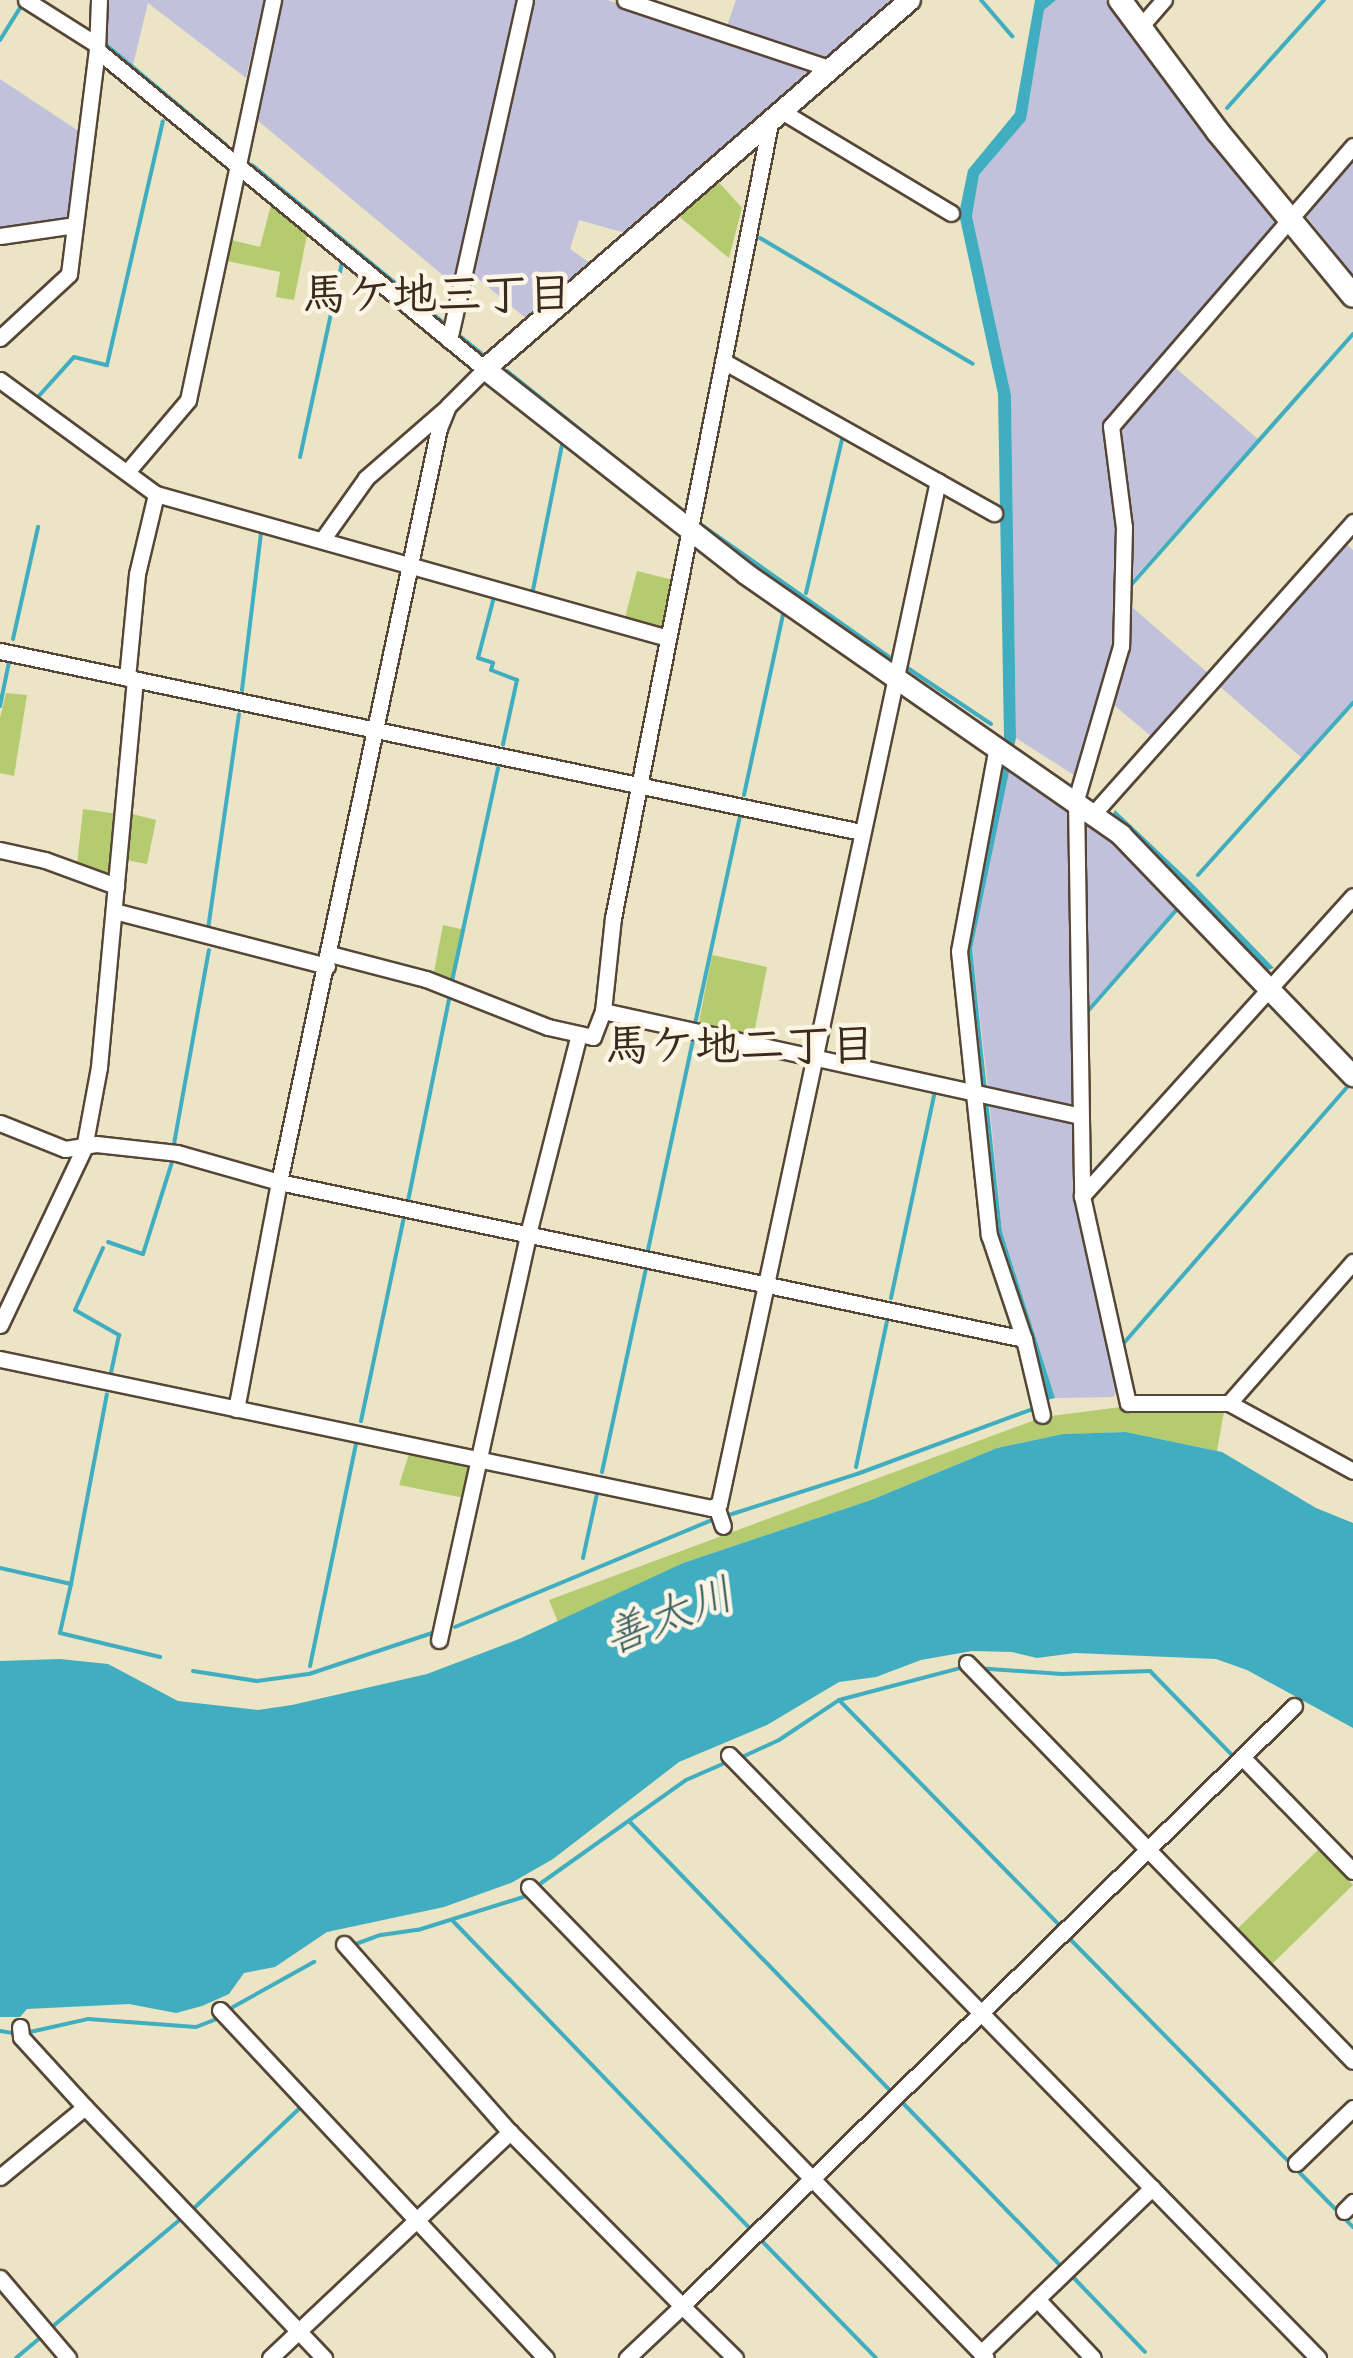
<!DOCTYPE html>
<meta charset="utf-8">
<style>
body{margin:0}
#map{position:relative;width:1353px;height:2358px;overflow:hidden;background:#ebe4c5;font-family:"Indie Flower","Klee One",sans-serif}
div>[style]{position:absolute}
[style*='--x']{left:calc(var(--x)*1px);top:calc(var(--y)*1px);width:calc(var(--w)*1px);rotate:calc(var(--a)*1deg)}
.industrial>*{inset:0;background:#c2c1dc}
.green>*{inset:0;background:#b5cb6f}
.water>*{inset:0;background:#41adc0}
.stream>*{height:4px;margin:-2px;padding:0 2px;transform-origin:2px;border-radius:2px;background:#41adc0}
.roads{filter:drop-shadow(2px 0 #554637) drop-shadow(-2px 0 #554637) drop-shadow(0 2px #554637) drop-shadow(0 -2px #554637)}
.minor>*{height:15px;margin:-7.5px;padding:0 7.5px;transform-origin:7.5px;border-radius:7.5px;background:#fff}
.tertiary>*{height:20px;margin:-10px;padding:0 10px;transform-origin:10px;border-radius:10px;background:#fff}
.secondary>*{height:22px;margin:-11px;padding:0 11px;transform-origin:11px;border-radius:11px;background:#fff}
span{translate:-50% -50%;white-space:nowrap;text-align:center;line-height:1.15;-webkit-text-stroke:9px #fcf5e5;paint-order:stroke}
.neighbourhood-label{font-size:45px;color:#3b2a1e;font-weight:700}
.water-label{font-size:45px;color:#3d5e5f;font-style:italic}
</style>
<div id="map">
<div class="industrial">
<i style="clip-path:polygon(104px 0,264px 0,246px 78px,148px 3px,133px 65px,100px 37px)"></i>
<i style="clip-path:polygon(282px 0,519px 0,457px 287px,256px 119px)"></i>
<i style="clip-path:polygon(530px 0,607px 0,805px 67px,808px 73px,629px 234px,579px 220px,570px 249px,593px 265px,528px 320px,470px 272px)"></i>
<i style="clip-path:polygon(736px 0,894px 0,825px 60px,727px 26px)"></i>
<i style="clip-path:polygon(1056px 0,1105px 0,1220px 152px,1278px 219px,1103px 424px,1119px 528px,1116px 647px,1077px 777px,1016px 738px,1011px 395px,972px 216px,979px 175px,1026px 120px,1044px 10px)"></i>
<i style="clip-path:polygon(0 79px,80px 132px,70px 217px,65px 223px,0 232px)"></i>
<i style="clip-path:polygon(1353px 158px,1353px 275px,1303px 212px)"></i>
<i style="clip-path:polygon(1171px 364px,1258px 439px,1125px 588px,1116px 424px)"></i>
<i style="clip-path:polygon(1344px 542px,1353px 550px,1353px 703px,1303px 759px,1217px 684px)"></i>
<i style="clip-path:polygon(1125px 601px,1209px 674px,1152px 737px,1108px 700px)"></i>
<i style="clip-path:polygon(1010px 762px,1068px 808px,1071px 824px,1077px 1105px,1071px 1108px,988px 1088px,972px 949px)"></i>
<i style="clip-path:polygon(1087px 823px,1113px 840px,1179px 904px,1084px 1012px,1081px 832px)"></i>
<i style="clip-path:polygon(989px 1101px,1067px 1120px,1075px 1129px,1118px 1390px,1113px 1397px,1055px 1398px,1002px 1232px)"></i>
</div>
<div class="green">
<i style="clip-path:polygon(716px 179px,742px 208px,729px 258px,676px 214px)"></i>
<i style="clip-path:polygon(271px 205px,307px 235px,294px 300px,276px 297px,280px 272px,222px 260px,227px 239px,260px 247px)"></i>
<i style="clip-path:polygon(637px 571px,673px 580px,664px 626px,655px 629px,624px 622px)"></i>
<i style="clip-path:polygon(6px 693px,27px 695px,14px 776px,0 773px,0 718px)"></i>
<i style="clip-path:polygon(83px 809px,118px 814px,110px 877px,77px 865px)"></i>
<i style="clip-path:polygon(128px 813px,156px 820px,147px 864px,131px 861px,124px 854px)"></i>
<i style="clip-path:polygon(443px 925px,465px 930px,453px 984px,433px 977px)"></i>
<i style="clip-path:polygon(712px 955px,767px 967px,753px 1039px,698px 1027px)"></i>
<i style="clip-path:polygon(1129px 1406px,1225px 1406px,1217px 1451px,1126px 1432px,1063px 1434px,997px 1448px,871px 1500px,683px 1563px,558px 1622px,549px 1600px,1043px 1417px)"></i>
<i style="clip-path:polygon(410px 1451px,465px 1463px,469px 1473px,464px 1498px,399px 1485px)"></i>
<i style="clip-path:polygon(1320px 1848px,1353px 1885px,1268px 1968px,1234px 1932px)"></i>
</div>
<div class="water">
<i style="clip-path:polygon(1035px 0,1056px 0,1044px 10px,1026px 120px,979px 175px,972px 216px,1011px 395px,1016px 738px,972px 949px,1002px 1232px,1055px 1398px,1047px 1400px,995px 1232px,964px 949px,1004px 737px,998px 394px,959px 214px,968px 170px,1015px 113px)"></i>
<i style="clip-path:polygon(1115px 810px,1192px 883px,1274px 968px,1268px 970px,1113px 814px)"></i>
<i style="clip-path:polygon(1126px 1432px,1222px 1452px,1316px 1508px,1353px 1523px,1353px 1728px,1247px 1670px,1216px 1659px,1075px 1653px,1037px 1658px,1012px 1652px,972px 1651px,921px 1660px,876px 1677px,839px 1682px,767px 1725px,679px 1762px,553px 1859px,511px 1883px,444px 1907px,327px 1932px,275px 1967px,244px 1973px,229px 1994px,202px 2006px,176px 2013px,129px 2004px,27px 2009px,20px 2017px,0 2017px,0 1661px,60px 1659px,108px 1664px,178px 1701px,258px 1710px,292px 1705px,427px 1674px,519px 1639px,683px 1563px,871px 1500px,997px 1448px,1063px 1434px)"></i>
</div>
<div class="stream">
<i style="--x:981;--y:0;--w:48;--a:49.3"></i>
<i style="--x:0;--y:40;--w:39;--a:-58"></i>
<i style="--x:104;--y:43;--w:159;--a:39.9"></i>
<i style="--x:1227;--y:108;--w:145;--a:-48.1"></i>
<i style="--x:252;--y:165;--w:251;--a:39.5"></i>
<i style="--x:760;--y:238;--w:247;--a:30.6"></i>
<i style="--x:461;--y:337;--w:26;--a:39"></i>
<i style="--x:507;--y:371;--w:186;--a:38.7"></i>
<i style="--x:37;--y:398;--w:55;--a:-47.9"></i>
<i style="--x:74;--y:357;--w:34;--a:14"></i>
<i style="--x:107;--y:365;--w:250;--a:-77.1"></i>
<i style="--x:300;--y:457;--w:199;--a:-77.8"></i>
<i style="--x:700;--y:524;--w:231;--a:35.1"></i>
<i style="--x:1131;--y:585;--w:335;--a:-48.5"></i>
<i style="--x:806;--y:593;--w:157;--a:-76.8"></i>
<i style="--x:532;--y:595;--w:153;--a:-78.7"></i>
<i style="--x:494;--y:597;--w:63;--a:104.7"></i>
<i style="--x:478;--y:658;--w:16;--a:18"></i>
<i style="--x:493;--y:663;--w:7;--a:106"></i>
<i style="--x:491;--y:670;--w:28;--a:21"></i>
<i style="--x:517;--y:680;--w:66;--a:102.3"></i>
<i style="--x:13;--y:639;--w:115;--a:-77.4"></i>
<i style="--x:903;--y:665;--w:106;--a:33.8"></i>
<i style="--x:242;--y:690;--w:158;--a:-83.1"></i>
<i style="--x:0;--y:706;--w:45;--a:-78.4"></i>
<i style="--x:744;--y:795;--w:185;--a:-77.8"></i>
<i style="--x:1198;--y:875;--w:232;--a:-48"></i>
<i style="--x:208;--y:929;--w:217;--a:-81.8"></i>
<i style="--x:452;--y:981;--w:218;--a:-77.8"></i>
<i style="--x:1087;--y:1012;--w:140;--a:-48.8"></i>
<i style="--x:695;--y:1024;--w:214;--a:-77.8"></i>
<i style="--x:174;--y:1144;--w:197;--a:-79.8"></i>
<i style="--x:408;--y:1201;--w:210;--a:-78.5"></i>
<i style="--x:108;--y:1242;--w:37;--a:19"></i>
<i style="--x:143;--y:1254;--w:100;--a:-72.5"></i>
<i style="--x:103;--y:1248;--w:68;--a:114.3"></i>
<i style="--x:75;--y:1310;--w:51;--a:29.6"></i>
<i style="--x:119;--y:1335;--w:38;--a:102"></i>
<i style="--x:648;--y:1250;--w:215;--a:-77.9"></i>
<i style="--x:891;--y:1298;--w:212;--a:-78"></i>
<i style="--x:1123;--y:1344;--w:340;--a:-48.9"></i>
<i style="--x:361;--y:1421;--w:208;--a:-78.1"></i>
<i style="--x:856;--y:1467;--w:153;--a:-78"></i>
<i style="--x:602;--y:1472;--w:213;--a:-77.8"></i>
<i style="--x:729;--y:1515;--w:134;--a:-17.8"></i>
<i style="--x:857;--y:1474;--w:188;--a:-20.3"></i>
<i style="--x:583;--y:1558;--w:66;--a:-77.7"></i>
<i style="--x:0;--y:1568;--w:73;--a:12.7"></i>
<i style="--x:71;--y:1584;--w:50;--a:102.7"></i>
<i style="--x:60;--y:1633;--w:103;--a:13.5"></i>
<i style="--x:71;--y:1584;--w:193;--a:-79.3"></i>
<i style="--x:455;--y:1627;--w:276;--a:-22.6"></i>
<i style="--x:310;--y:1666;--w:228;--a:-78.3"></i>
<i style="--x:976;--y:1668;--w:86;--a:4"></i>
<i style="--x:1062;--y:1674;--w:88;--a:-2"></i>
<i style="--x:1150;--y:1671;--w:122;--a:45.7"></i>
<i style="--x:193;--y:1671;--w:65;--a:8.9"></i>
<i style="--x:257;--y:1681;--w:52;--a:-7.7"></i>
<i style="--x:309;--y:1674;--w:133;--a:-18.4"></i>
<i style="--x:839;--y:1700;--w:315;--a:45.6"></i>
<i style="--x:740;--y:1758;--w:43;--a:-24.8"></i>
<i style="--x:779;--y:1740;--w:72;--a:-33.7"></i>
<i style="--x:839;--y:1700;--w:125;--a:-14.8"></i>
<i style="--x:629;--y:1821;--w:375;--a:45.9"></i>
<i style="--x:537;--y:1886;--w:183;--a:-35.4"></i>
<i style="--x:686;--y:1780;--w:43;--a:-23.6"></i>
<i style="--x:452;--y:1920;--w:429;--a:46"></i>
<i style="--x:1067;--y:1936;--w:318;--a:45.5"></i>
<i style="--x:353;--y:1945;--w:30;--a:-20"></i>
<i style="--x:381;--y:1935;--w:37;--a:-8"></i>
<i style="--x:418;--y:1930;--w:117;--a:-17.4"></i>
<i style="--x:233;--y:2007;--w:93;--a:-29.1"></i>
<i style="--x:230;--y:2010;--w:92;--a:46.8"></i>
<i style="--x:0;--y:2031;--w:12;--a:9"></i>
<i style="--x:30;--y:2032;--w:59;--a:-12.6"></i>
<i style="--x:88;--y:2019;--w:108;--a:4.2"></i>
<i style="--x:196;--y:2027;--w:28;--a:-21"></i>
<i style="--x:899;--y:2099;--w:235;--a:45.9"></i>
<i style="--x:1297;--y:2170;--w:80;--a:45.5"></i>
<i style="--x:191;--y:2211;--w:156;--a:-43.4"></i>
<i style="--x:757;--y:2236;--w:170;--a:45.7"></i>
<i style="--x:1070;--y:2274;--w:108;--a:46.1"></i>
<i style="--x:52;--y:2327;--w:170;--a:-40"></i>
<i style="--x:16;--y:2358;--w:35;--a:-40"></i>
</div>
<div class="roads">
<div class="minor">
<i style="--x:26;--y:0;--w:80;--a:32.3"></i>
<i style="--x:625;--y:0;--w:217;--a:18.5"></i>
<i style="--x:1141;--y:26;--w:35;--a:-49"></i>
<i style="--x:97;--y:50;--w:502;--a:39.43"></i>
<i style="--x:485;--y:369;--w:52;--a:135"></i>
<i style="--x:448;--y:406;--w:24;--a:112"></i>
<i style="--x:439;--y:428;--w:771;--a:101.98"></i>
<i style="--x:279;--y:1182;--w:231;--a:100.7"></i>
<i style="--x:783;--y:112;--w:196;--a:31"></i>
<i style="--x:1353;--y:146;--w:370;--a:130.8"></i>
<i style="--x:1111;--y:426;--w:102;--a:82.7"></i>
<i style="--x:1124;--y:527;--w:119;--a:91.4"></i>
<i style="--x:1121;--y:646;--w:160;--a:106.3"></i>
<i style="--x:1076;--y:800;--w:396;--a:89.1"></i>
<i style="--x:1082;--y:1196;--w:212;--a:77.5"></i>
<i style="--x:1128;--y:1403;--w:101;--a:0"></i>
<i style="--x:1229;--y:1403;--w:141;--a:28.7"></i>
<i style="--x:0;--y:236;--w:76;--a:-8.3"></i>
<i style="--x:0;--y:338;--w:94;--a:-42.8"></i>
<i style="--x:69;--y:274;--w:226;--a:-82.9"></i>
<i style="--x:97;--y:50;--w:50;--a:-87.7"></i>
<i style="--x:449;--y:340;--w:348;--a:-77.4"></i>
<i style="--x:723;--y:361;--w:311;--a:29.3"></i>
<i style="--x:0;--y:380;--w:193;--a:36.2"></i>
<i style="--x:156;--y:494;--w:532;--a:15.71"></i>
<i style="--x:127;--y:472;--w:94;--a:-49.7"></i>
<i style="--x:188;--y:400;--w:409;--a:-78"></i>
<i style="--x:322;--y:540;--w:76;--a:-54.6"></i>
<i style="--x:366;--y:478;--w:105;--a:-41.1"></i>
<i style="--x:0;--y:651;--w:880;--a:11.87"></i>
<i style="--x:127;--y:678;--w:104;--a:-84.5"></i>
<i style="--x:137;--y:574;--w:82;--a:-76.6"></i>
<i style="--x:997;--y:746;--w:208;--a:100.5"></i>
<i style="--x:959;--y:951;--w:286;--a:84"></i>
<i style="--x:989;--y:1235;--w:110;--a:71.4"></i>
<i style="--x:1094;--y:813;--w:390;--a:-48.3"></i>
<i style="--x:0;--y:850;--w:46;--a:12.5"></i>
<i style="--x:45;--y:860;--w:76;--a:20.1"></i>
<i style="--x:114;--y:911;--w:220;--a:14.5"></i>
<i style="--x:330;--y:954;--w:99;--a:14.6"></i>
<i style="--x:426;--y:979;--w:131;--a:21.5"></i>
<i style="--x:548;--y:1027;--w:46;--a:12.5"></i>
<i style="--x:593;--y:1037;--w:28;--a:-69"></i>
<i style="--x:603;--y:1011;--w:94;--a:-83.9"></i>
<i style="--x:613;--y:918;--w:809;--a:-78.82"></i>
<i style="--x:603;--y:1011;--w:488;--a:12.4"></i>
<i style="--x:0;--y:1123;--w:70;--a:21.8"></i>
<i style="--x:65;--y:1149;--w:31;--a:-9"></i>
<i style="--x:96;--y:1144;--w:81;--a:6.3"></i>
<i style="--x:177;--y:1153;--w:106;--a:15.9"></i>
<i style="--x:279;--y:1182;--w:761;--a:11.9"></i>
<i style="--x:1024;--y:1339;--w:78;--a:76.7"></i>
<i style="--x:1082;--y:1196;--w:404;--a:-47.9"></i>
<i style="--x:0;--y:1325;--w:196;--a:-64.6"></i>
<i style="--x:84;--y:1148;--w:82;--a:-79.5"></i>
<i style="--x:99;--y:1067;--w:389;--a:-84.7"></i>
<i style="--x:0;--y:1359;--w:726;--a:11.84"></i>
<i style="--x:711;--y:1508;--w:9;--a:-27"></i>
<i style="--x:719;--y:1504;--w:1046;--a:-77.92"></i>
<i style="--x:1229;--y:1403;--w:188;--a:-48.7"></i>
<i style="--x:716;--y:1506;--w:21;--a:71"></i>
<i style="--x:439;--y:1640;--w:416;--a:-77.6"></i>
<i style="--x:528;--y:1234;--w:206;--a:-75.7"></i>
<i style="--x:967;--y:1663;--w:554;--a:45.88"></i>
<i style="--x:729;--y:1755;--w:843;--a:45.67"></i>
<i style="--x:1242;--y:1757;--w:159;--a:45.8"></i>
<i style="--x:529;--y:1887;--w:656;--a:45.86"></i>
<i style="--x:344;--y:1944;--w:251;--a:48.6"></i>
<i style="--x:510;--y:2132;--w:245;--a:45.3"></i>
<i style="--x:682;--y:2306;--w:76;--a:136.6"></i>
<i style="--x:220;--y:2010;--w:477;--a:46.9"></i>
<i style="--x:20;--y:2027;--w:10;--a:84"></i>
<i style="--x:21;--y:2037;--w:95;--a:47.6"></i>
<i style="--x:85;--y:2107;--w:347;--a:46.4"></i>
<i style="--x:1296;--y:2163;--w:79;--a:-44"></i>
<i style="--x:0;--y:2177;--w:110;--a:-39.5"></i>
<i style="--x:1344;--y:2211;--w:13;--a:-45"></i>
<i style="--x:0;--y:2278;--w:105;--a:49.6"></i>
<i style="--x:1037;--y:2299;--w:81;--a:46.5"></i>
<i style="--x:981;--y:2353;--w:238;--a:-44"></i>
<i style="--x:270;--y:2358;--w:330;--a:-43.3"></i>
<i style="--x:735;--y:2358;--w:74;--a:-135.5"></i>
<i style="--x:682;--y:2306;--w:857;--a:-44.43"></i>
</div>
<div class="tertiary">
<i style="--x:910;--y:0;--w:563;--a:139.03"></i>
<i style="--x:485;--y:369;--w:332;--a:38.1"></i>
<i style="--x:746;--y:574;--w:457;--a:34.8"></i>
<i style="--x:1121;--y:835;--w:335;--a:46.1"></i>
</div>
<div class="secondary">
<i style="--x:1120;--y:0;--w:164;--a:53.4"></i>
<i style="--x:1218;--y:132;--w:212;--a:50.5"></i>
</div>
</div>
<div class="neighbourhood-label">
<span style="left:437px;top:299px">馬ケ地三丁目</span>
<span style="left:740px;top:1050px">馬ケ地二丁目</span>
</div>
<div class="water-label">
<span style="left:670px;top:1620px;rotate:-21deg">善太川</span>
</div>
</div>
